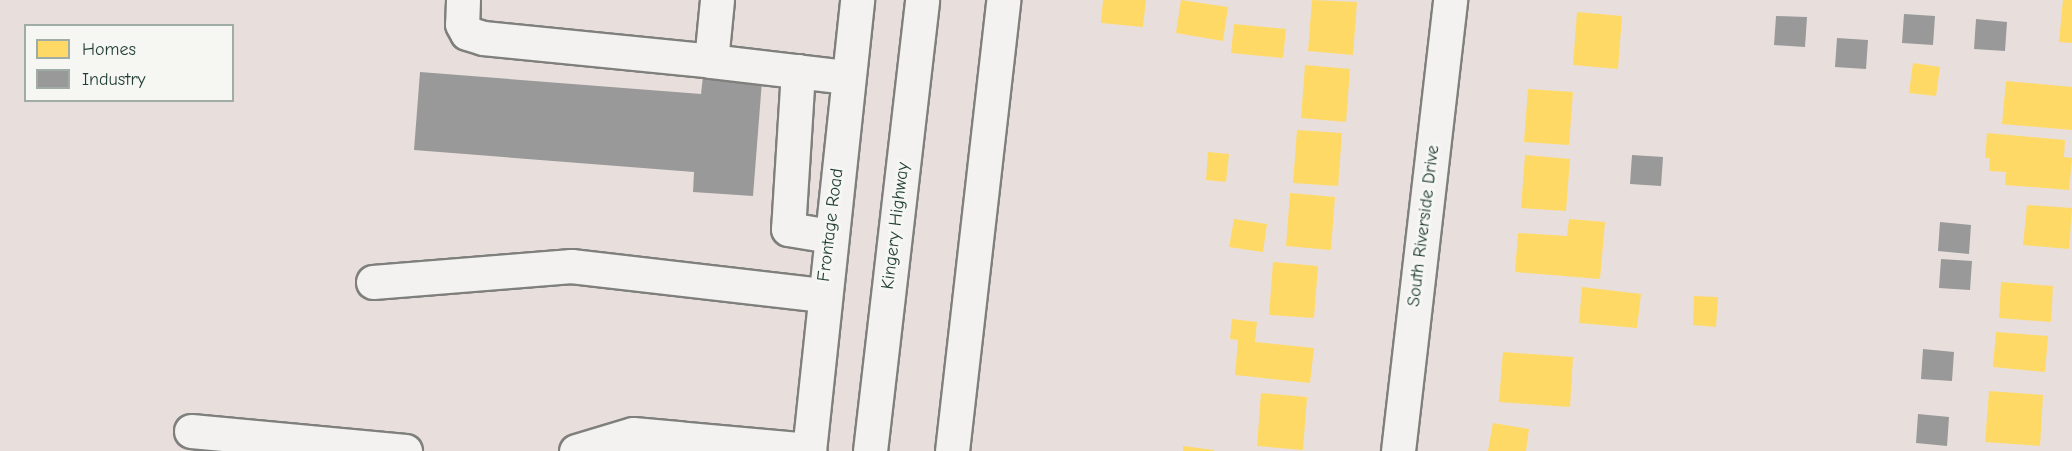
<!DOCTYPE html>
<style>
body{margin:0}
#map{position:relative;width:2072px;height:451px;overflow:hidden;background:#e8dfdc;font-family:"Comic Neue",sans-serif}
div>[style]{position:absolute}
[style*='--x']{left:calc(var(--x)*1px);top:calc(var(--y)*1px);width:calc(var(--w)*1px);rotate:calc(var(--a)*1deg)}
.homes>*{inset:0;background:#ffd966}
.industry>*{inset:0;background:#999}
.roads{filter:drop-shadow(2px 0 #7f807d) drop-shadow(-2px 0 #7f807d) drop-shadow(0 2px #7f807d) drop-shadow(0 -2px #7f807d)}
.minor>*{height:33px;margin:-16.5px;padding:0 16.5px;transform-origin:16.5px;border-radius:16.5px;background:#f3f2f0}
.highway>*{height:33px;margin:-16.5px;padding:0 16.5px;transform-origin:16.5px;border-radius:16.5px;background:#f3f2f0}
span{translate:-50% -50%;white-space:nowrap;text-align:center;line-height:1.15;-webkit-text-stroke:6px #f6f6f2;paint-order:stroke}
.street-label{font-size:18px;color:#1f3d34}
.legend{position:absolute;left:24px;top:24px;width:210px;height:78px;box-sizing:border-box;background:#f6f6f2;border:2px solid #a0aca6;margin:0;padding:8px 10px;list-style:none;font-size:18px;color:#1f3d34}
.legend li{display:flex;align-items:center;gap:12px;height:30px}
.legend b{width:30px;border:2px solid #a0aca6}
</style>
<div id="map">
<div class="homes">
<i style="clip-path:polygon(1103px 0,1146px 0,1143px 27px,1101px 23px)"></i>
<i style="clip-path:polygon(1181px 0,1228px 7px,1223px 41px,1176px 33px)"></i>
<i style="clip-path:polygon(1312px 0,1357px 2px,1353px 55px,1308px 51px)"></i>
<i style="clip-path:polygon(2063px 0,2072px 0,2072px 43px,2059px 42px)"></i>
<i style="clip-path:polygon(1577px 12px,1622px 16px,1618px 69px,1573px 65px)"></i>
<i style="clip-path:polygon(1234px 24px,1286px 29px,1283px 58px,1231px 53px)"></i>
<i style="clip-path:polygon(1913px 63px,1940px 67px,1936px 96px,1909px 93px)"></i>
<i style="clip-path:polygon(1305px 65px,1350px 69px,1346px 122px,1301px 118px)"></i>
<i style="clip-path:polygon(2006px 81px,2072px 87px,2072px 130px,2002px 124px)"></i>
<i style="clip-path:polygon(1528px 89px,1573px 92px,1569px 145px,1524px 142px)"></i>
<i style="clip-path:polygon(1297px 130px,1342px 133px,1338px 186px,1293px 183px)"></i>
<i style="clip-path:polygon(1987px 133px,2065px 140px,2064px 157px,2072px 158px,2069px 190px,2005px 185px,2006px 172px,1989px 171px,1990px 158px,1985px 158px)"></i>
<i style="clip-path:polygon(1208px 152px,1229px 154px,1226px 182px,1206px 180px)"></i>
<i style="clip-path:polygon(1525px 155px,1570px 159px,1566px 211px,1521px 208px)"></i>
<i style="clip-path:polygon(1290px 193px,1335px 197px,1331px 250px,1286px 246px)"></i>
<i style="clip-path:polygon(2027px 205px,2072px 208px,2069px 249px,2023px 245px)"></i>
<i style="clip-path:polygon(1234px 219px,1267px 224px,1263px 252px,1229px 247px)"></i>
<i style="clip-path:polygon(1569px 219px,1605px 222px,1600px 279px,1515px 272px,1518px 233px,1567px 236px)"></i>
<i style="clip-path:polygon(1273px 262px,1318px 266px,1314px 318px,1269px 315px)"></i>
<i style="clip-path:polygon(2001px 282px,2053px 286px,2051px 322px,1999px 318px)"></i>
<i style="clip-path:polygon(1582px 287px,1641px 294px,1637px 328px,1579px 323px)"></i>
<i style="clip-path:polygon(1694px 296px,1718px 297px,1716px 327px,1693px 325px)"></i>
<i style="clip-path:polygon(1232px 319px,1257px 322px,1255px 342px,1314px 348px,1310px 383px,1235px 375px,1238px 340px,1230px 339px)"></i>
<i style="clip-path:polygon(1996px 332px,2048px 336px,2045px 372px,1993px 367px)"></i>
<i style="clip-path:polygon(1503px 352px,1573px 357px,1570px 407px,1499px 402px)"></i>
<i style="clip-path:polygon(1989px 391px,2043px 395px,2040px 446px,1985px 442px)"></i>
<i style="clip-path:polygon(1261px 393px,1307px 397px,1303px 450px,1257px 446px)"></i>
<i style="clip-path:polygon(1493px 423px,1529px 429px,1526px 451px,1488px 451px)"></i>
<i style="clip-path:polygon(1183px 446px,1214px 450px,1214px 451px,1183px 451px)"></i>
</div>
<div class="industry">
<i style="clip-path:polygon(1904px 14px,1935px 16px,1933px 45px,1902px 43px)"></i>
<i style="clip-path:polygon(1776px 16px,1807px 17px,1805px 47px,1774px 45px)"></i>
<i style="clip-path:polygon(1976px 19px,2007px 22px,2005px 51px,1974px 49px)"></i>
<i style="clip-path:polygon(1837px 38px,1868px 40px,1866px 69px,1835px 67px)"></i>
<i style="clip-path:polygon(420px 72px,701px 94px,703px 76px,762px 81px,753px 196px,693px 192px,694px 172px,414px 150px)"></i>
<i style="clip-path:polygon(1632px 155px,1663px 157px,1661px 186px,1630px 184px)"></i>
<i style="clip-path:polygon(1940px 222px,1971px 225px,1969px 254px,1938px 251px)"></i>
<i style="clip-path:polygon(1941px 259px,1972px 261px,1970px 290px,1939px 288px)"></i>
<i style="clip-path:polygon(1923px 349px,1954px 352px,1952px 381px,1921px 379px)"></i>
<i style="clip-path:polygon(1918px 414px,1949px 417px,1947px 446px,1916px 443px)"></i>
</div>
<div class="roads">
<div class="minor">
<i style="--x:463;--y:0;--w:24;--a:92"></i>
<i style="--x:462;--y:24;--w:10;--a:61"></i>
<i style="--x:467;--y:33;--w:17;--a:17"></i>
<i style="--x:483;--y:38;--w:231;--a:5.7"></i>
<i style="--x:717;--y:0;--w:61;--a:95.6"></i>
<i style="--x:711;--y:61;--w:138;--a:6.7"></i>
<i style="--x:798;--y:71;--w:158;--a:93.6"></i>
<i style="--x:788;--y:229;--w:43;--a:9.5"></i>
<i style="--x:373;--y:282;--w:199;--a:-4.6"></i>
<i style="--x:571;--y:266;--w:254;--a:6.6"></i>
<i style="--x:191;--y:431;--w:215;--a:5.3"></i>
<i style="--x:576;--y:451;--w:59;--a:-16.6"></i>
<i style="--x:633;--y:434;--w:177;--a:5.2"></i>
<i style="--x:809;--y:451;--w:454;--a:-83.9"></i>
<i style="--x:1398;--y:451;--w:454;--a:-83.4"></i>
</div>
<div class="highway">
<i style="--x:870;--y:451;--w:454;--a:-83.4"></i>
<i style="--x:952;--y:451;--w:454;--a:-83.5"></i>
</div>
</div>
<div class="street-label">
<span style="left:831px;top:225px;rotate:-83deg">Frontage Road</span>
<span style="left:896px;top:226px;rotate:-83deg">Kingery Highway</span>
<span style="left:1424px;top:226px;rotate:-83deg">South Riverside Drive</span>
</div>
<ul class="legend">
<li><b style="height:16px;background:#ffd966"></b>Homes</li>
<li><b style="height:16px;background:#999"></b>Industry</li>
</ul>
</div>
